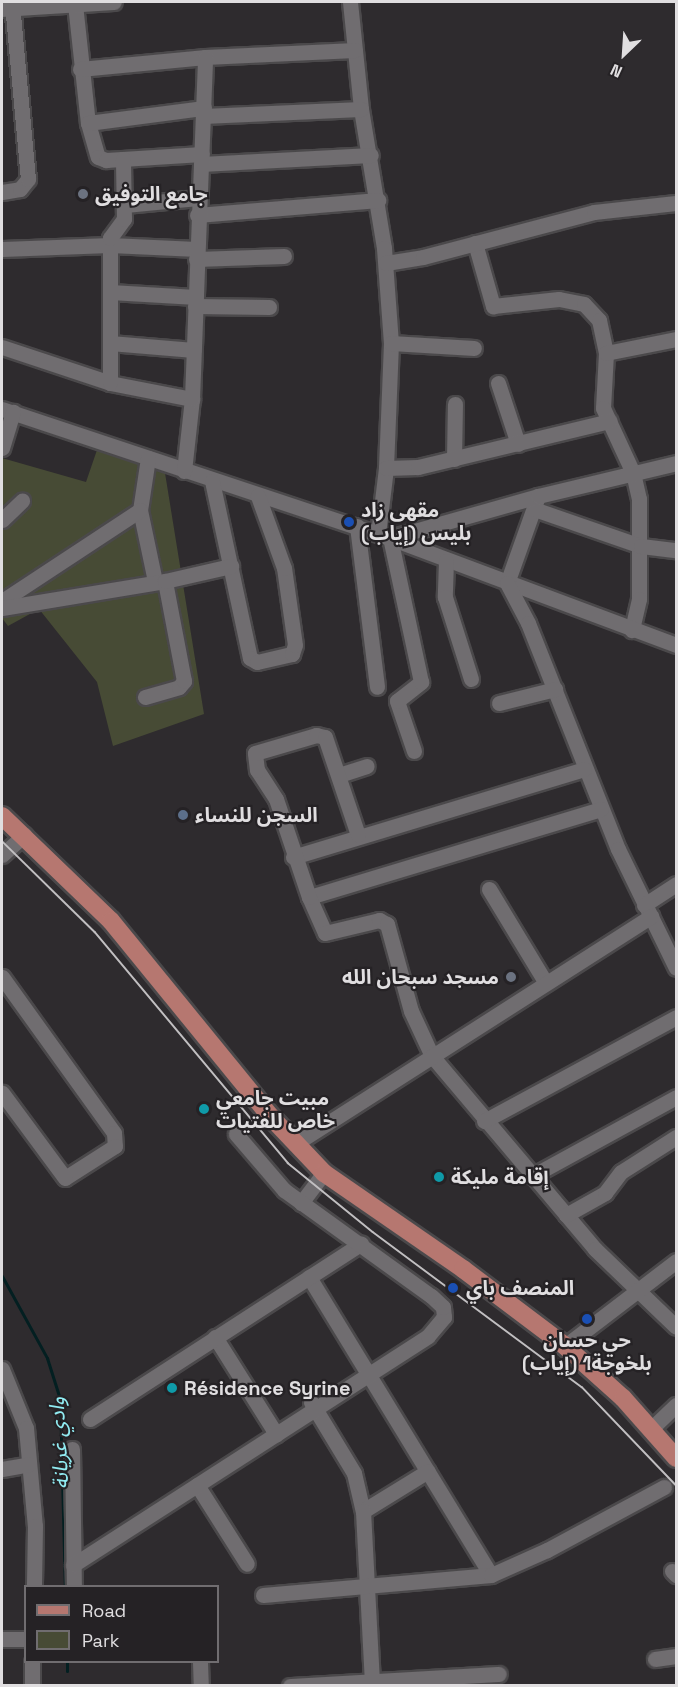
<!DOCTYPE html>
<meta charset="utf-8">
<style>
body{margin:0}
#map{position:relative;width:678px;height:1687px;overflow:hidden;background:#2e2b2e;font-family:"Space Grotesk","Noto Sans Arabic",sans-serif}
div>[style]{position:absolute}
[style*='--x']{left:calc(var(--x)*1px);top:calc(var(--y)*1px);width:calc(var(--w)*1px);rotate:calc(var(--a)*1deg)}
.green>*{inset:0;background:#474b35}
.stream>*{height:3px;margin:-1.5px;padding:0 1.5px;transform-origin:1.5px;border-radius:1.5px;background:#031f21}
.roads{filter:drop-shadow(2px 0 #4b494b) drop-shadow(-2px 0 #4b494b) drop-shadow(0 2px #4b494b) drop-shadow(0 -2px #4b494b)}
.minor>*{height:15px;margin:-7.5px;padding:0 7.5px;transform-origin:7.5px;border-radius:7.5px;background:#706d70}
.major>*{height:18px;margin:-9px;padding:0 9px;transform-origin:9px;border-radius:9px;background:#b67770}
.tram>*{height:1.5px;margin:-0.75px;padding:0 0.75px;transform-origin:0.75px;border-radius:0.75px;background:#c1bfc1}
.dots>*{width:16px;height:16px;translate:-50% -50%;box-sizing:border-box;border:3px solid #252225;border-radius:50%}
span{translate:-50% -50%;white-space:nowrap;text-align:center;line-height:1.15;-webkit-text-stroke:4.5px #252225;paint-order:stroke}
.poi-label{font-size:20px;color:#e0dee0;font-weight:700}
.left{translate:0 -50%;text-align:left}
.right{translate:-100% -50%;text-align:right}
.water-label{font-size:21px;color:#91ecf2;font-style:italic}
.frame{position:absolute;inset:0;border:3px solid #e0dee0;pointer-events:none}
.legend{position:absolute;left:24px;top:1585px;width:195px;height:78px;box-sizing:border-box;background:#252225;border:2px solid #706d70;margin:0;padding:8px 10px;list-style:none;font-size:18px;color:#e0dee0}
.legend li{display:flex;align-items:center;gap:12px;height:30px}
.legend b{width:30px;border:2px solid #706d70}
.north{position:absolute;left:594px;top:24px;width:60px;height:60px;-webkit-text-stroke:4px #252225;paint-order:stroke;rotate:205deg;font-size:16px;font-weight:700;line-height:24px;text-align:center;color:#e0dee0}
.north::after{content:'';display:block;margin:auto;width:21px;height:27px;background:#e0dee0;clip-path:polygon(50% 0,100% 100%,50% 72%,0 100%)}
</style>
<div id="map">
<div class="green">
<i style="clip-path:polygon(97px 450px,165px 473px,204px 714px,113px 746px,97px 682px,39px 609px,8px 626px,2px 618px,2px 458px,86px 482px)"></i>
</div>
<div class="stream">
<i style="--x:2;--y:1276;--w:94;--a:61.2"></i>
<i style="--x:47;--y:1358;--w:43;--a:72.4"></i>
<i style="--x:60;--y:1399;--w:187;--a:88.5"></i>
<i style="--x:67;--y:1662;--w:9;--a:90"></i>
</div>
<div class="roads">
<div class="minor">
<i style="--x:350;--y:2;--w:108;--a:84.1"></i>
<i style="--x:361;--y:109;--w:141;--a:80.6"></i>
<i style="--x:384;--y:248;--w:95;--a:85.8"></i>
<i style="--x:391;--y:343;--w:125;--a:92.3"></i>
<i style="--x:386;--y:468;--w:66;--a:96.9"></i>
<i style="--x:75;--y:4;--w:120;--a:83.8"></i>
<i style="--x:88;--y:123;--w:35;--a:74"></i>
<i style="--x:98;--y:157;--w:9;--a:21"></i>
<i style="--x:106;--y:160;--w:96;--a:-3.6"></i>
<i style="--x:2;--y:9;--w:112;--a:-3.6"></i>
<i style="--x:80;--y:69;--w:126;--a:-5.5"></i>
<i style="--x:205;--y:57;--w:150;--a:-2.7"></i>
<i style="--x:203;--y:116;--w:158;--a:-2.5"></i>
<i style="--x:88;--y:123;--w:117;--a:-7.4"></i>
<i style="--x:201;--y:164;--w:170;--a:-3"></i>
<i style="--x:2;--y:192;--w:18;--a:-9"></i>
<i style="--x:20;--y:189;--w:13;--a:-51"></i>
<i style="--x:28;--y:179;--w:178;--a:-95.2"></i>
<i style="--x:125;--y:205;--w:73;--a:-5.5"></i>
<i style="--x:197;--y:215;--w:182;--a:-4.7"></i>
<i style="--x:475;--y:243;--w:66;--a:74.1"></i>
<i style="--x:493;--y:306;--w:66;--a:-6.1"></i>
<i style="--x:559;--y:299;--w:25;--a:11"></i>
<i style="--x:584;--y:304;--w:22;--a:47"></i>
<i style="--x:599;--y:320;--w:34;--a:78"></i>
<i style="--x:606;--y:353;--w:55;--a:93.1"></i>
<i style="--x:603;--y:408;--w:72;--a:65.2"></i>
<i style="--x:633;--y:473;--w:27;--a:77"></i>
<i style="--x:639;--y:499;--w:100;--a:90"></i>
<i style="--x:639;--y:599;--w:32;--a:103"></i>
<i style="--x:2;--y:249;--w:108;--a:-2.1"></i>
<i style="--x:110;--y:245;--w:87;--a:2.6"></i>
<i style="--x:196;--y:259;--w:88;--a:-2"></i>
<i style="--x:386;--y:263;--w:37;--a:-9"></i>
<i style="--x:423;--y:257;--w:177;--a:-14.7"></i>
<i style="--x:594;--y:212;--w:82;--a:-6.3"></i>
<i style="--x:110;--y:292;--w:86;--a:3.3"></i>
<i style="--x:195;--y:306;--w:74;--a:0.8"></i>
<i style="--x:110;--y:343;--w:84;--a:4.8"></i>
<i style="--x:391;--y:343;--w:83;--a:3.4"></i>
<i style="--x:2;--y:347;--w:114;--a:18.4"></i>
<i style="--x:110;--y:383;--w:84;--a:11"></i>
<i style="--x:606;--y:353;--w:71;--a:-11.3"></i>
<i style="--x:110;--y:383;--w:145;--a:-90"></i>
<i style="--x:110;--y:238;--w:24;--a:-54"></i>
<i style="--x:124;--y:219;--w:60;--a:-91"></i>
<i style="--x:498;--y:383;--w:64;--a:71.8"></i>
<i style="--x:2;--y:409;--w:409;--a:18.4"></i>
<i style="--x:390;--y:538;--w:305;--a:20.5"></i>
<i style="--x:2;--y:448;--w:38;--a:-73"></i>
<i style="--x:148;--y:458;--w:53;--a:98.7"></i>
<i style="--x:140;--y:510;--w:73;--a:78.1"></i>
<i style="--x:454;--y:459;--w:55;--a:-89"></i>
<i style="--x:386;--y:468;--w:32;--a:-2"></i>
<i style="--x:418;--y:467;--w:197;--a:-13.5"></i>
<i style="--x:184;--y:471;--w:72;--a:-83.7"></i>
<i style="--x:192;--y:399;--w:342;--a:-87.8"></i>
<i style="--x:212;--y:481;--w:181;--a:77.9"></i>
<i style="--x:250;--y:658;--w:8;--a:30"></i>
<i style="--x:257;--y:662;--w:36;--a:-13"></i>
<i style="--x:292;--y:654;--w:9;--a:-72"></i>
<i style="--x:295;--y:645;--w:78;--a:-98.1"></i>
<i style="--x:284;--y:568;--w:77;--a:-109.9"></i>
<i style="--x:538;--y:496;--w:92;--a:109.6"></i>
<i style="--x:507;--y:583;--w:45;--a:62.3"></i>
<i style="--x:528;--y:623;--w:243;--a:68.3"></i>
<i style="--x:618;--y:849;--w:132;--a:64"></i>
<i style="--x:534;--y:509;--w:113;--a:19.1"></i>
<i style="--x:641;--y:546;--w:35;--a:7"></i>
<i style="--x:2;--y:520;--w:28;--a:-44"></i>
<i style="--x:357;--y:526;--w:162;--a:82.9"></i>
<i style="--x:446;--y:561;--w:36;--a:92"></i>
<i style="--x:445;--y:597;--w:86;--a:72.4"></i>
<i style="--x:2;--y:601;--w:165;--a:-33.4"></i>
<i style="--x:2;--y:608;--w:165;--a:-9.4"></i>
<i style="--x:145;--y:697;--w:35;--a:-16"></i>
<i style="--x:179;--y:687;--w:8;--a:-50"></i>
<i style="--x:184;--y:681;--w:102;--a:-100.8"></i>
<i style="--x:165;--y:581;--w:68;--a:-12.8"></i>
<i style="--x:499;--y:703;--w:58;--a:-14"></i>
<i style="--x:414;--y:751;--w:53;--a:-108.8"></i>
<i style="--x:397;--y:701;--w:31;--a:-38"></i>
<i style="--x:421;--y:682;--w:147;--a:-102.1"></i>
<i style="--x:390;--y:538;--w:154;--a:-15.8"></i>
<i style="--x:538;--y:496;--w:142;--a:-13.4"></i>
<i style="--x:339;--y:775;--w:29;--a:-18"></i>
<i style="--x:601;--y:809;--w:305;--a:163.2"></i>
<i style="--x:309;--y:897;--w:39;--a:66"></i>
<i style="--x:325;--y:933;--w:56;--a:-13.5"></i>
<i style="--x:379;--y:920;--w:9;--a:27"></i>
<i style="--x:387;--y:924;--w:90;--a:74.6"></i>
<i style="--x:411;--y:1011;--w:50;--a:65"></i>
<i style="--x:432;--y:1056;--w:253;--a:49.8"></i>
<i style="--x:595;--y:1249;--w:112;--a:43.9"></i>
<i style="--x:2;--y:855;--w:30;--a:-42"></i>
<i style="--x:293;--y:857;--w:304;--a:-16.8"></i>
<i style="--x:489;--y:889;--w:110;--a:58.8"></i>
<i style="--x:309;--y:897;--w:103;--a:-108.6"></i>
<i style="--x:276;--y:799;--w:35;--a:-123"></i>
<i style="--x:257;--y:770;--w:17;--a:-97"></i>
<i style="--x:255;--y:753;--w:64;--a:-16.4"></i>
<i style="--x:316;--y:735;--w:9;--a:13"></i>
<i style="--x:325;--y:737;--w:103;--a:71.4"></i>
<i style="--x:644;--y:905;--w:38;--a:-33"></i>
<i style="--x:2;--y:977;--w:192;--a:54.3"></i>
<i style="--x:114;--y:1133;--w:13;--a:86"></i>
<i style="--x:115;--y:1146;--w:59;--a:147.4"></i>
<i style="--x:65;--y:1178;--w:106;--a:-126.5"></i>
<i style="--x:484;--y:1121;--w:218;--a:-28.4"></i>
<i style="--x:295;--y:1144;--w:423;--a:-32.6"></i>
<i style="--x:532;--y:1176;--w:164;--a:-28.7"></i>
<i style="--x:301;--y:1203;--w:38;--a:-53"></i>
<i style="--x:566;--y:1215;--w:45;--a:-29.4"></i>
<i style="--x:605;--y:1193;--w:26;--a:-53"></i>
<i style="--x:621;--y:1172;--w:65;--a:-32.5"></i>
<i style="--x:309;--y:1277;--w:349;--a:58.6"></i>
<i style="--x:215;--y:1337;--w:115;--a:57.8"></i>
<i style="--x:565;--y:1346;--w:140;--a:-37.4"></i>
<i style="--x:2;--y:1369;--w:64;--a:67.9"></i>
<i style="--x:26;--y:1428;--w:98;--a:84.8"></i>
<i style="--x:35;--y:1526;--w:60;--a:91"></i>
<i style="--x:311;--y:1402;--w:83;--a:58.8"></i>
<i style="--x:354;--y:1473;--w:39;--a:77"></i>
<i style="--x:363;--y:1511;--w:76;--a:-31.6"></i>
<i style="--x:90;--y:1419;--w:323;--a:-32.9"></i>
<i style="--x:652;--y:1428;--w:33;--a:-44"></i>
<i style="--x:72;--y:1449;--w:137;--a:89.2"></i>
<i style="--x:2;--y:1469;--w:27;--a:-10"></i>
<i style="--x:197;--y:1485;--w:93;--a:57.7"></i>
<i style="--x:363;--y:1511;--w:169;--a:87"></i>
<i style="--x:73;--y:1565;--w:422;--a:-32.8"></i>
<i style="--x:428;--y:1336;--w:25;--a:-50"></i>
<i style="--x:444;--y:1317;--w:10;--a:-96"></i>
<i style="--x:443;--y:1307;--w:16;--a:-137"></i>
<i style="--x:431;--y:1296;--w:181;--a:-144.2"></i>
<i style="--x:284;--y:1190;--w:74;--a:-130.6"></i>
<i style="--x:672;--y:1571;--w:6;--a:45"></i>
<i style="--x:263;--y:1595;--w:229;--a:-5"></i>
<i style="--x:491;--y:1575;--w:61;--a:-24.1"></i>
<i style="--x:547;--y:1550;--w:133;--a:-28.3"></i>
<i style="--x:2;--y:1639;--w:24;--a:0"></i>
<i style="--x:655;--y:1659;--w:21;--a:-8"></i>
<i style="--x:200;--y:1662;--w:24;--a:88"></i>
<i style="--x:32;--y:1686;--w:24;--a:-90"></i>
<i style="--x:290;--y:1686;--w:209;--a:-3.3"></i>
</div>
<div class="major">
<i style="--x:2;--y:816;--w:151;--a:43.9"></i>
<i style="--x:111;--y:921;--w:252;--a:50.8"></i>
<i style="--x:270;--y:1116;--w:79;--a:46.5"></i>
<i style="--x:324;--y:1173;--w:169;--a:34.6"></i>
<i style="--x:463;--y:1269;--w:128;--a:37"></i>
<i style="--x:565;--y:1346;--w:78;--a:41.9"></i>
<i style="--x:623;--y:1398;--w:80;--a:48.5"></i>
</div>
</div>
<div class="tram">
<i style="--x:2;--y:841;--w:130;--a:44.4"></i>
<i style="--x:95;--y:932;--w:301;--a:50.1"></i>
<i style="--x:288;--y:1163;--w:109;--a:39.1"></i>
<i style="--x:373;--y:1232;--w:260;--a:36.6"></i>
<i style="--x:582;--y:1387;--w:136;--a:46.2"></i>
</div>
<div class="dots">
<i style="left:83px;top:194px;background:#6b7280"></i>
<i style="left:349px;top:522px;background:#1a4fb4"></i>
<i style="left:183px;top:815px;background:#5c6f8a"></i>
<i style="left:511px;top:977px;background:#6b7280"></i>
<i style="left:204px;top:1109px;background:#0f9aa8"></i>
<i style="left:439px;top:1177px;background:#0f9aa8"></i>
<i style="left:453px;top:1288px;background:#1a4fb4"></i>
<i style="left:587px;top:1319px;background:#1a4fb4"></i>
<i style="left:172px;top:1388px;background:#0f9aa8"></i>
</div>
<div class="poi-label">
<span class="left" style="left:95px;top:194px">جامع التوفيق</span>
<span class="left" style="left:361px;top:522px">مقهى زاد<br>بليس (إياب)</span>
<span class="left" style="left:195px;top:815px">السجن للنساء</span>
<span class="right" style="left:499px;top:977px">مسجد سبحان الله</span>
<span class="left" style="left:216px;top:1110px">مبيت جامعي<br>خاص للفتيات</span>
<span class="left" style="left:451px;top:1177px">إقامة مليكة</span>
<span class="left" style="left:466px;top:1288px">المنصف باي</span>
<span style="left:587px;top:1352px">حي حسان<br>بلخوجة1 (إياب)</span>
<span class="left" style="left:184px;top:1388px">Résidence Syrine</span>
</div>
<div class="water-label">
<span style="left:59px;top:1443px;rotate:-93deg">وادي غريانة</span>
</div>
<div class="frame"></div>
<ul class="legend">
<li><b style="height:8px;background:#b67770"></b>Road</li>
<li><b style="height:16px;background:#474b35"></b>Park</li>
</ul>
<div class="north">N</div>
</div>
